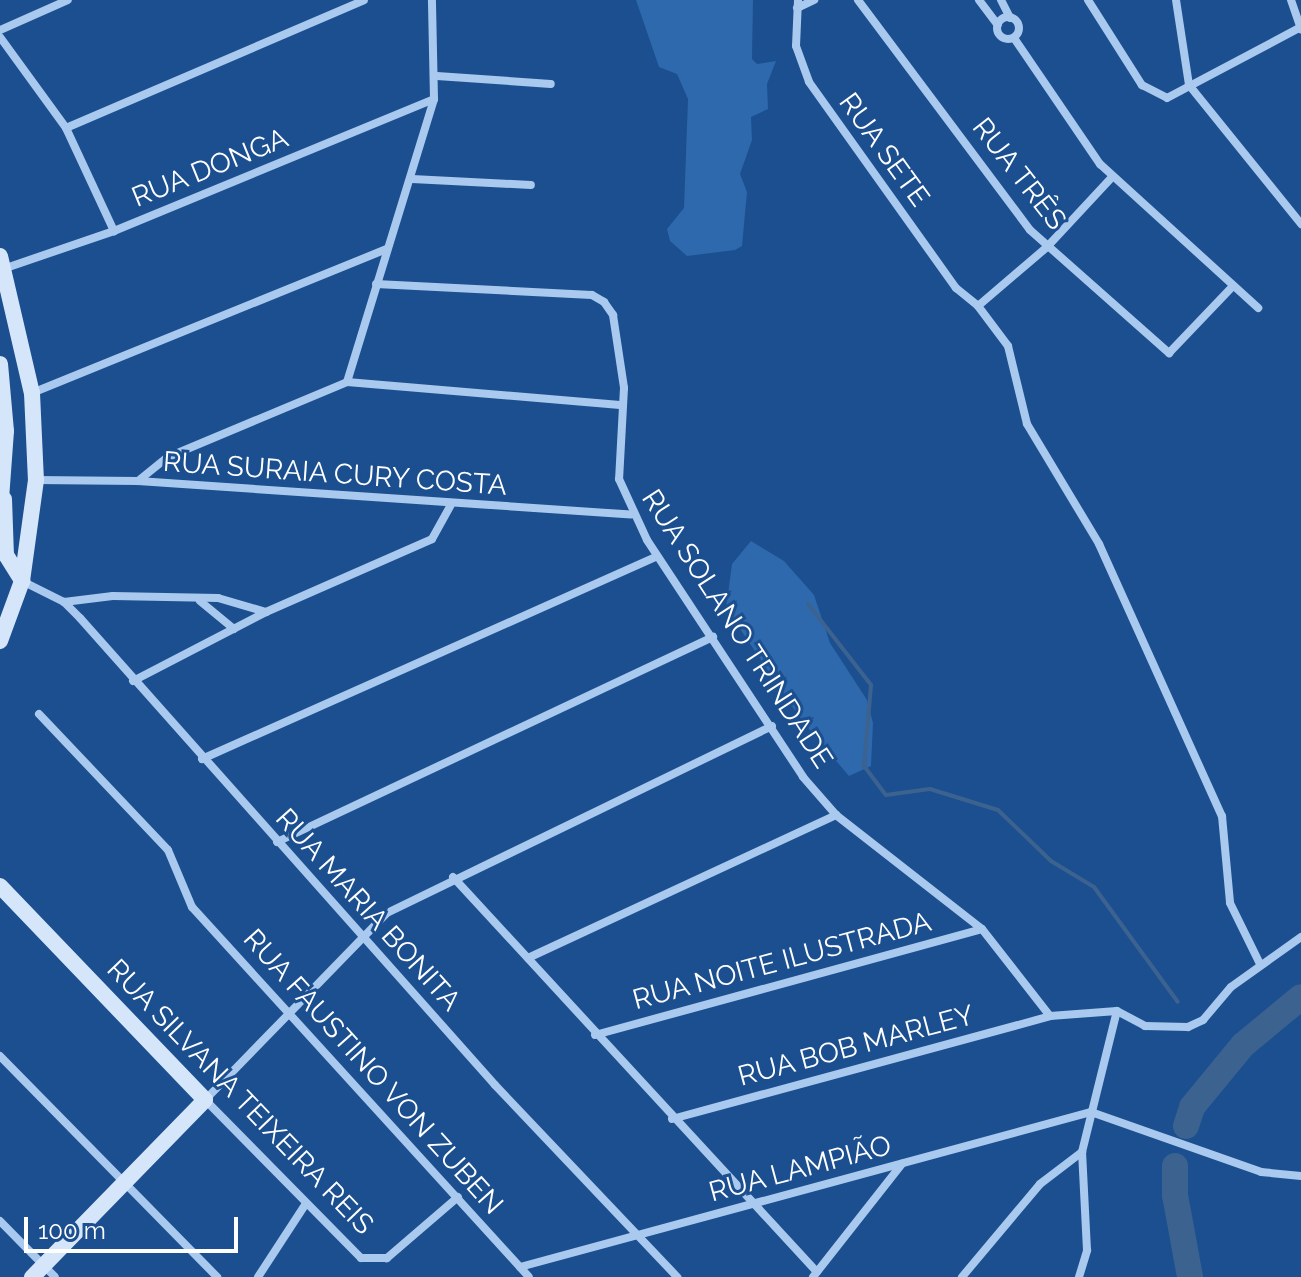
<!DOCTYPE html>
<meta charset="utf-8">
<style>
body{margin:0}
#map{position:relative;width:1301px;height:1277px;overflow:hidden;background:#1b4f8f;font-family:Raleway,sans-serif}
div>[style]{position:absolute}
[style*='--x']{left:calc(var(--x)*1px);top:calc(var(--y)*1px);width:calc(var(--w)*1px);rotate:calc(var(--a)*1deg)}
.green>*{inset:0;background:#2e69ad}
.stream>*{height:4px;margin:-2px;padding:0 2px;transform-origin:2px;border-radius:2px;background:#3c6290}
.river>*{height:26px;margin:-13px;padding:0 13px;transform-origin:13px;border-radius:13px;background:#3c6290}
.street>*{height:8px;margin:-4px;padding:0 4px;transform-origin:4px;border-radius:4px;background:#a9c9ee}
.street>.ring{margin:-4px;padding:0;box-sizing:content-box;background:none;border:8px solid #a9c9ee;border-radius:50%}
.secondary>*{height:16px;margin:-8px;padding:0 8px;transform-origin:8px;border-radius:8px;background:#d6e6fa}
span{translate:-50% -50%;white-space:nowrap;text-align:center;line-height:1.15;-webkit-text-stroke:6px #1b4f8f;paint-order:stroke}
.street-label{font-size:28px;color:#fff}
.scale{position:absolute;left:24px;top:1217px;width:214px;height:36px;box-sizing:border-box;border:4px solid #fff;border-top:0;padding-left:10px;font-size:24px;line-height:28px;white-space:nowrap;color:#fff;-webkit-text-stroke:6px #1b4f8f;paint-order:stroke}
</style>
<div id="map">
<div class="green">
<i style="clip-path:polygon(636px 0,753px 0,752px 59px,757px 64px,776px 61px,767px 84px,768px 109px,751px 117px,752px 140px,740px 174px,747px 192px,742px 246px,735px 250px,687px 256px,670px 241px,667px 229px,684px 208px,688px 99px,677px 74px,659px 67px)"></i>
<i style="clip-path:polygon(751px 541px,784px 561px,814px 595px,830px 643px,867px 700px,873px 723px,871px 766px,849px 776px,802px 721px,726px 608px,732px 564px)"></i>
</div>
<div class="stream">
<i style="--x:808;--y:604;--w:103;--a:52.1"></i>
<i style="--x:871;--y:685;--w:81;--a:94.9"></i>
<i style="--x:864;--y:766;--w:36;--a:53"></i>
<i style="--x:886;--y:795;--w:44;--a:-7.8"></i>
<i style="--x:930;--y:789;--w:71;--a:17.2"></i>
<i style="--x:998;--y:810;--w:74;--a:43.9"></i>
<i style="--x:1051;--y:861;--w:50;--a:31.2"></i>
<i style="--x:1094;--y:887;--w:142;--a:53.9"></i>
</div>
<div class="river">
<i style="--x:1186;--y:1126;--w:20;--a:-72"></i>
<i style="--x:1192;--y:1107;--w:80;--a:-50.6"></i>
<i style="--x:1243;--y:1045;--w:75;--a:-39.6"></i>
<i style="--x:1175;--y:1166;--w:29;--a:90"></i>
<i style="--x:1175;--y:1195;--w:83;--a:79.6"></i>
</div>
<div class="street">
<i style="--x:798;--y:0;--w:46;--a:92.5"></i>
<i style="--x:796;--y:46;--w:38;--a:70"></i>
<i style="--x:809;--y:82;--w:253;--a:54.5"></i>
<i style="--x:956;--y:288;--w:28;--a:39"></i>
<i style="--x:978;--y:306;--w:50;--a:53.1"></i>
<i style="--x:1008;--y:346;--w:80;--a:76.3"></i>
<i style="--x:1027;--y:424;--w:140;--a:59"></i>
<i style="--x:1099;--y:544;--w:299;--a:65.7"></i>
<i style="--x:1222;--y:816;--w:87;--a:84.7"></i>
<i style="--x:1230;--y:903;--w:68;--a:63.8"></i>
<i style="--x:858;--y:0;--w:287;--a:53.2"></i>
<i style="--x:1030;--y:230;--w:186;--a:41.5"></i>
<i style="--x:1169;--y:353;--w:93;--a:-46.3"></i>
<i style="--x:979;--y:0;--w:31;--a:53"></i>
<i style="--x:1001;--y:0;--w:20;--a:63"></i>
<i style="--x:1088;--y:0;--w:101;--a:57.6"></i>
<i style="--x:1142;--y:85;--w:28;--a:27"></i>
<i style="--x:1167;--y:98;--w:152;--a:-27.9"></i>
<i style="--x:1176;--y:0;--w:86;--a:81.3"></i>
<i style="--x:1189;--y:85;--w:179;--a:51.1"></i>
<i style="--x:1291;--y:0;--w:31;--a:71"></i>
<i style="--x:797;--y:8;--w:19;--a:-25"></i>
<i class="ring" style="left:997px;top:17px;width:14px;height:14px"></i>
<i style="--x:0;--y:30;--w:74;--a:-23.8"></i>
<i style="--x:0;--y:37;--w:112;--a:54"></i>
<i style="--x:66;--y:128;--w:114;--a:65"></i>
<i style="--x:1014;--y:38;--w:153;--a:55.7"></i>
<i style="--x:1100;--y:164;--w:214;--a:42.3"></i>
<i style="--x:437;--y:76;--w:114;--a:4"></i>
<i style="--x:66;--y:128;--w:324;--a:-23.2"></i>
<i style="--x:412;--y:179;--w:119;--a:2.9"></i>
<i style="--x:3;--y:269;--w:117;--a:-18.9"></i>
<i style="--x:114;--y:231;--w:346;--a:-22.4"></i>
<i style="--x:376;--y:284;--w:216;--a:2.9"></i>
<i style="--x:592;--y:295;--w:14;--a:30"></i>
<i style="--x:604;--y:302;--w:16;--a:55"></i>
<i style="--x:613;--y:315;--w:74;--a:81.4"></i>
<i style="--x:624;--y:388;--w:91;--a:93.1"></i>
<i style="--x:619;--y:479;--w:67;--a:65.3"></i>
<i style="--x:647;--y:540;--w:284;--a:56.6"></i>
<i style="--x:803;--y:777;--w:50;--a:49"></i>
<i style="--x:836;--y:815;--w:185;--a:38"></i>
<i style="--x:982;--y:929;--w:110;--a:52"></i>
<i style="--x:978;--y:306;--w:91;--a:-40.5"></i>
<i style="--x:1047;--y:247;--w:96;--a:-47.1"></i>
<i style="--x:347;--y:382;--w:296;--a:-72.9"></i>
<i style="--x:434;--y:99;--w:99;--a:-91.2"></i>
<i style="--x:32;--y:393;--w:382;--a:-22.1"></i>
<i style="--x:36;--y:480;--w:102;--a:0.6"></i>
<i style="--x:138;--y:481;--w:494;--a:3.9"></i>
<i style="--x:138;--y:481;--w:38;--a:-39"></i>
<i style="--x:168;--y:457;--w:194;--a:-22.7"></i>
<i style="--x:347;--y:382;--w:277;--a:4.8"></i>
<i style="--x:22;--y:581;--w:47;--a:26.6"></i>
<i style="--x:64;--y:602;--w:23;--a:45"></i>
<i style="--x:80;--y:618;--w:625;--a:48.37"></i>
<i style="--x:495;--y:1085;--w:265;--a:46.5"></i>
<i style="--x:200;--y:601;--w:44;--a:39.5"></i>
<i style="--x:64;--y:602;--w:49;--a:-7"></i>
<i style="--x:113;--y:596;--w:105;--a:1.1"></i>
<i style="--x:218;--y:598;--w:50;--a:16.3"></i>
<i style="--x:133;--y:681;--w:150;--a:-27.4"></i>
<i style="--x:266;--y:612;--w:181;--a:-23.7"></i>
<i style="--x:432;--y:539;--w:38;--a:-61"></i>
<i style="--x:39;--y:714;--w:187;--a:46.5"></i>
<i style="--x:168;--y:850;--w:62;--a:67.2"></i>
<i style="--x:192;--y:907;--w:500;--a:47.67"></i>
<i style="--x:202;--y:759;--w:498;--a:-24"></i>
<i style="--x:277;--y:842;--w:482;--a:-25.2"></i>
<i style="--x:453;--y:877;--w:537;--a:47.34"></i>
<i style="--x:528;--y:958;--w:340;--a:-24.9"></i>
<i style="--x:595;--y:1035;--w:401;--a:-15.3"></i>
<i style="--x:0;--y:1056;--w:310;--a:45.5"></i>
<i style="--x:672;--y:1119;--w:392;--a:-15.2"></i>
<i style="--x:1050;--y:1016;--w:67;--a:-4.3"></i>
<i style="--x:1117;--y:1011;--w:32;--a:28"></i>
<i style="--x:1145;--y:1026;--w:43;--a:1.3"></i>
<i style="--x:1188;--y:1027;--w:17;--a:-25"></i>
<i style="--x:1203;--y:1020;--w:43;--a:-49.7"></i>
<i style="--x:1231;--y:987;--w:86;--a:-35.5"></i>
<i style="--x:458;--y:1197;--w:94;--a:139.3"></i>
<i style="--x:387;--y:1258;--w:26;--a:180"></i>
<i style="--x:361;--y:1258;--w:222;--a:-134.6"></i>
<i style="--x:205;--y:1100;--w:261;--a:-45.8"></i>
<i style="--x:387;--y:913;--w:428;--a:-25.9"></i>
<i style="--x:0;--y:1221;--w:78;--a:45.5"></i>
<i style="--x:520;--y:1267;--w:592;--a:-15.19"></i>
<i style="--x:1091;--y:1112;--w:180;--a:19.4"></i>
<i style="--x:1261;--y:1172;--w:40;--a:5.7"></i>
<i style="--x:258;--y:1277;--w:86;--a:-56.9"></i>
<i style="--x:813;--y:1277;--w:144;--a:-51.8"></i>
<i style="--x:962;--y:1277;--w:121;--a:-50"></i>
<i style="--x:1040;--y:1184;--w:53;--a:-37.3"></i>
<i style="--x:1082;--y:1152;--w:145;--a:-76.1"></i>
<i style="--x:1079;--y:1277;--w:28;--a:-73"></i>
<i style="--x:1087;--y:1250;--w:98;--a:-92.9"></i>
</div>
<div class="secondary">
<i style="--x:0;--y:256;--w:141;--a:76.9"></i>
<i style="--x:32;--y:393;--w:87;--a:87.4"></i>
<i style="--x:36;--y:480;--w:102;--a:97.9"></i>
<i style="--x:22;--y:581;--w:64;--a:110.1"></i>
<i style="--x:0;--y:364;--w:67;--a:84.9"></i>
<i style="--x:6;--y:431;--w:81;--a:94.2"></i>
<i style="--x:4;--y:499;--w:56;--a:88"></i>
<i style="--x:6;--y:555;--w:31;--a:58"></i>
<i style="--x:0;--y:886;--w:296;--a:46.2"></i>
<i style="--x:205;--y:1100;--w:248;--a:134.3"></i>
</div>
<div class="street-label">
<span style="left:884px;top:150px;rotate:54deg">RUA SETE</span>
<span style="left:210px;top:168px;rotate:-22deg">RUA DONGA</span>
<span style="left:1019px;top:174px;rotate:52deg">RUA TRÊS</span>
<span style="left:335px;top:474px;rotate:4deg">RUA SURAIA CURY COSTA</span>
<span style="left:737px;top:629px;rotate:57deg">RUA SOLANO TRINDADE</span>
<span style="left:368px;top:910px;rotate:48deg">RUA MARIA BONITA</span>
<span style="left:782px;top:961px;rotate:-15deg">RUA NOITE ILUSTRADA</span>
<span style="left:856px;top:1046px;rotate:-15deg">RUA BOB MARLEY</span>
<span style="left:373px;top:1072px;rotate:48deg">RUA FAUSTINO VON ZUBEN</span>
<span style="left:240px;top:1097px;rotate:46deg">RUA SILVANA TEIXEIRA REIS</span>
<span style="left:800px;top:1169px;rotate:-15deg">RUA LAMPIÃO</span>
</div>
<div class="scale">100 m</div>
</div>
